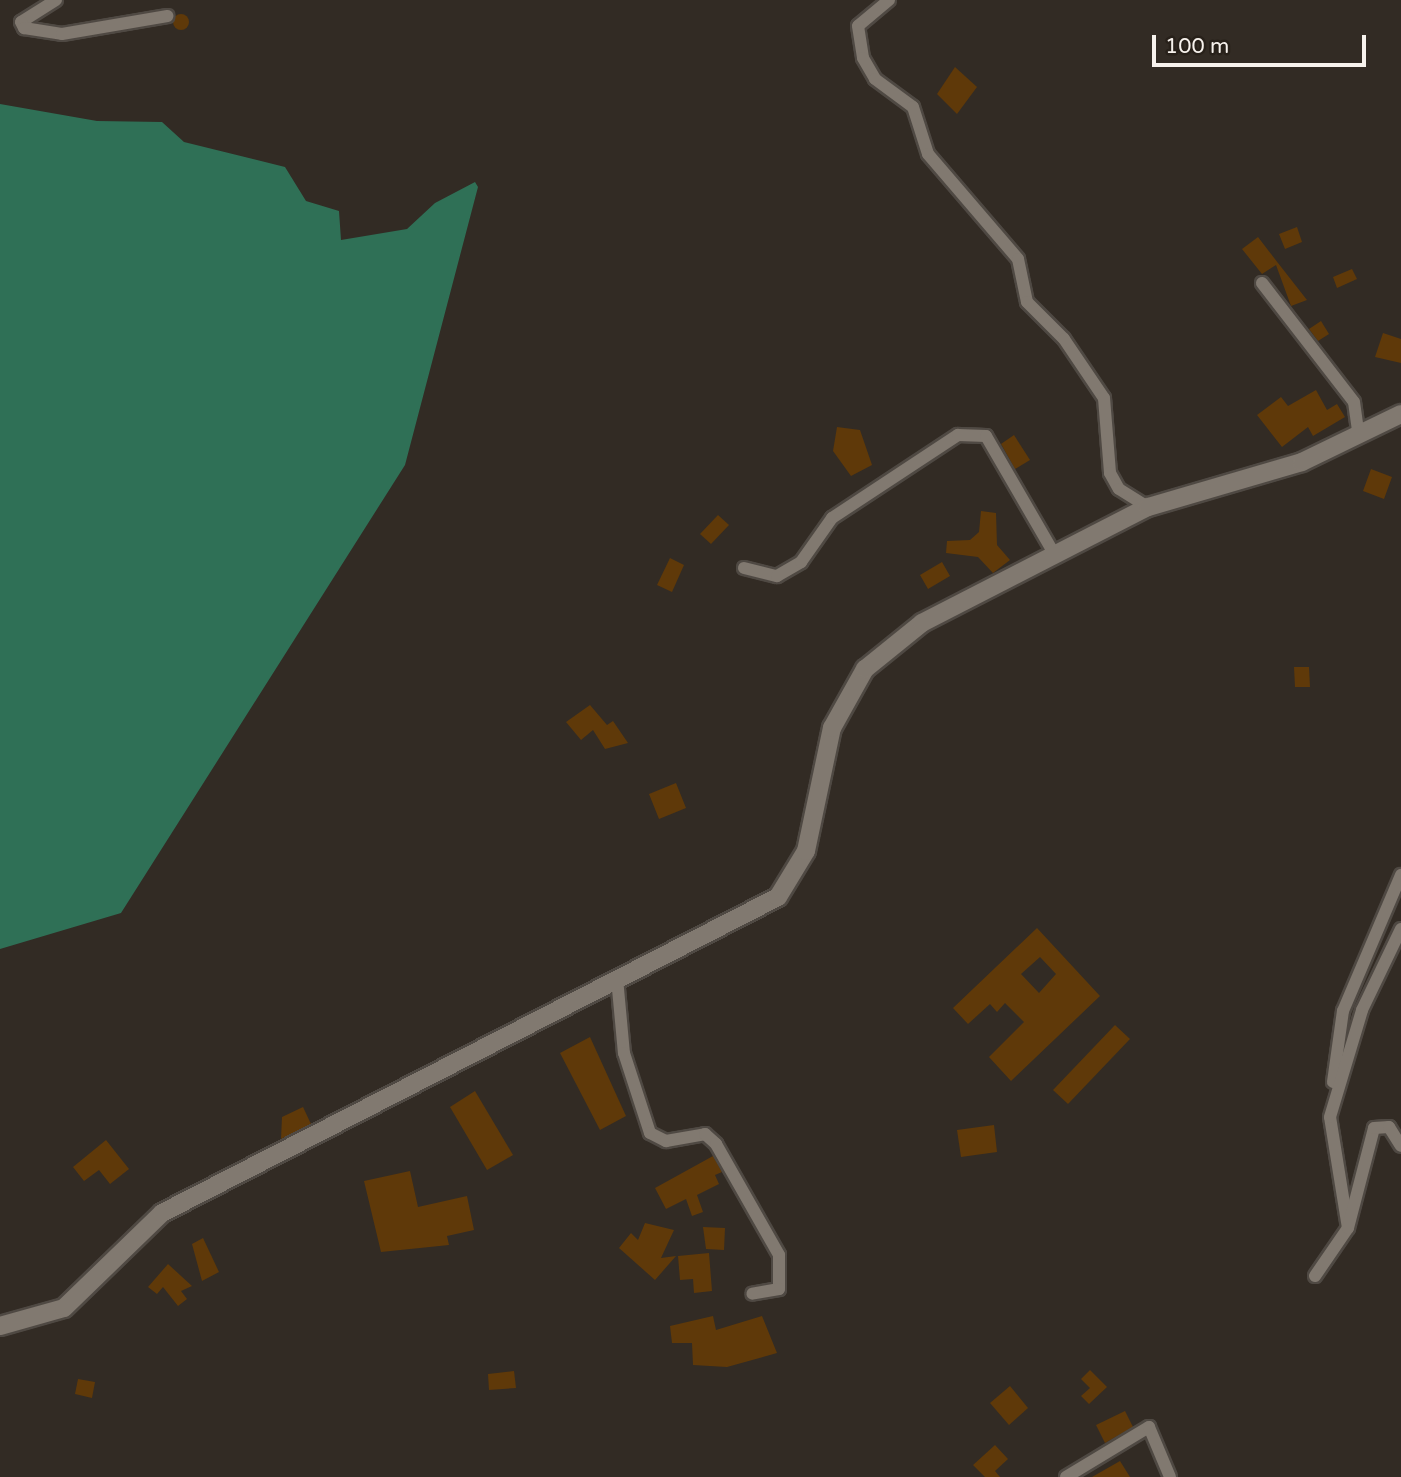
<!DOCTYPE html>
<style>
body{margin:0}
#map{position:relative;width:1401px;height:1477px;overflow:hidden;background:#322b24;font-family:"Varela Round",sans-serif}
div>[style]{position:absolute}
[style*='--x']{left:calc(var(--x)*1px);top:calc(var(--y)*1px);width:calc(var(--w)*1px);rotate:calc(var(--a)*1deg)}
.forest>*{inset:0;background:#2f7056}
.building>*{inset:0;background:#5f3909}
.round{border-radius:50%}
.roads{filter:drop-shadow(2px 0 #4f4943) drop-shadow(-2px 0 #4f4943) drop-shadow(0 2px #4f4943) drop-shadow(0 -2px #4f4943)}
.street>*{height:12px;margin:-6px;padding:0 6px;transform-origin:6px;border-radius:6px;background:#817970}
.secondary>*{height:18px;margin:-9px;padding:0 9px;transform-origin:9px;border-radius:9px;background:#817970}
span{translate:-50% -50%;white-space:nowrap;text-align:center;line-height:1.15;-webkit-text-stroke:6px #28211a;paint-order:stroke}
.scale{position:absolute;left:1152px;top:35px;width:214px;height:32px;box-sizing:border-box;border:4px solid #f7f2ed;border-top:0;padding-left:9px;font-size:21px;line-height:24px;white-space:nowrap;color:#f7f2ed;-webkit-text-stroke:5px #28211a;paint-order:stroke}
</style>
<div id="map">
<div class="forest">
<i style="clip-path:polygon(0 104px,97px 121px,162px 122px,184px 142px,285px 167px,306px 201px,339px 211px,341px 240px,407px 229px,435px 203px,475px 182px,478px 187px,405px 465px,121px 913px,0 949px)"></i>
</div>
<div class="building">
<i class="round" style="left:173px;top:14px;width:16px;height:16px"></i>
<i style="clip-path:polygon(955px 67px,977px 87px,957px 114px,937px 94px)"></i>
<i style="clip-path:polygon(1297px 227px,1302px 242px,1285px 249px,1279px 234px)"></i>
<i style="clip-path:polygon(1258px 237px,1278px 263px,1307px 300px,1291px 306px,1276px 265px,1262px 274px,1242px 249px)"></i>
<i style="clip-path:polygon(1352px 269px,1357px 279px,1337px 288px,1333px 277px)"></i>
<i style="clip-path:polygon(1321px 321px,1329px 334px,1318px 341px,1309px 329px)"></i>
<i style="clip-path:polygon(1383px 333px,1401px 339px,1401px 363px,1375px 357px)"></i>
<i style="clip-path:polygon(1316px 390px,1327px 410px,1337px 404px,1345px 417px,1313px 436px,1308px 427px,1282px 447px,1257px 415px,1281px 397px,1288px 406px)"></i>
<i style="clip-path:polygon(837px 427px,860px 430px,872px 465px,851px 476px,833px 451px)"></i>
<i style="clip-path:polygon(1014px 435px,1030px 460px,1015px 469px,1001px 444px)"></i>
<i style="clip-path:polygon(1371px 469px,1392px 477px,1384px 499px,1363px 491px)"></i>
<i style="clip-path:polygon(981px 511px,996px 513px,997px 545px,1010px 560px,993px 573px,978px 557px,946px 553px,947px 541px,970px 540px,979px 532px)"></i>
<i style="clip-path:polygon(718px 515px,729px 525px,711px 544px,700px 534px)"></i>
<i style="clip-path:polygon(670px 558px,684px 565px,672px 592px,657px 585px)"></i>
<i style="clip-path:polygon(942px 562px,950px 576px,928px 589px,920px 575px)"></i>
<i style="clip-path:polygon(1294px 667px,1309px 667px,1310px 687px,1295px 687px)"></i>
<i style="clip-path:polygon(590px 705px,607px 725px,613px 721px,628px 743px,605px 749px,593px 730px,581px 740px,566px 722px)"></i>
<i style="clip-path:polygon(676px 783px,686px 808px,659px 819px,649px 794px)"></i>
<i style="clip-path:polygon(evenodd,1037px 928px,1100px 996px,1011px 1081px,989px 1057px,1024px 1022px,1005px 1003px,997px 1012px,990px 1004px,968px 1024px,953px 1008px,1037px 928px,1040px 957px,1056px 974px,1039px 993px,1021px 974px,1040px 957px)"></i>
<i style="clip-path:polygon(1115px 1025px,1130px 1039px,1068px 1104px,1053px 1090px)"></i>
<i style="clip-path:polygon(590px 1037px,626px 1116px,600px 1130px,560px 1053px)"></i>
<i style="clip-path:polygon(475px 1091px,513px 1155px,487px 1170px,450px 1107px)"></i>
<i style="clip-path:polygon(303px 1107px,311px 1124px,281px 1139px,282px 1117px)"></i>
<i style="clip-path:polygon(994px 1125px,997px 1152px,961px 1157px,957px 1130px)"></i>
<i style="clip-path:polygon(106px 1140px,129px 1169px,110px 1184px,99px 1170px,84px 1181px,73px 1167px)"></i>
<i style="clip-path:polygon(713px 1156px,722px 1172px,715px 1175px,719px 1184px,697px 1195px,703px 1212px,692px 1216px,686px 1199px,666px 1209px,655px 1188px)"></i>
<i style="clip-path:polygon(410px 1171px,418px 1207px,467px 1196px,474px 1230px,447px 1236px,449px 1245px,381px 1252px,364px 1181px)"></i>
<i style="clip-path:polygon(645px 1223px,674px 1230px,661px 1258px,676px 1256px,655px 1280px,619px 1248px,631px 1233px,638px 1240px)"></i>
<i style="clip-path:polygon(703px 1227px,725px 1228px,724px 1250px,706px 1249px)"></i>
<i style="clip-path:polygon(203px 1238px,219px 1272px,202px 1281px,192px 1244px)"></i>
<i style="clip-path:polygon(709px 1253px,712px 1291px,694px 1293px,693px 1279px,680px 1280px,678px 1256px)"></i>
<i style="clip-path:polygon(168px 1264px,192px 1286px,181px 1291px,187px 1299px,178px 1306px,163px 1287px,157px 1294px,148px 1287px)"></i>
<i style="clip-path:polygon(713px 1316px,716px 1330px,762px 1316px,777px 1353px,727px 1367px,693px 1365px,692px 1343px,672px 1343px,670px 1326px)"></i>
<i style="clip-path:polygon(1090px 1370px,1107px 1387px,1089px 1404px,1081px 1396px,1090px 1388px,1081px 1379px)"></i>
<i style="clip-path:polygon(514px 1371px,516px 1388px,489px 1390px,488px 1374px)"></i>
<i style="clip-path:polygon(78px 1379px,95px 1382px,92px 1398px,75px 1394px)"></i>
<i style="clip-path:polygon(1010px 1386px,1028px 1408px,1009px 1425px,990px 1403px)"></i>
<i style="clip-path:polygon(1125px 1411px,1133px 1427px,1105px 1443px,1096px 1425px)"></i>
<i style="clip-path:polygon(995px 1445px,1008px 1459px,995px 1471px,1000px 1477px,985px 1477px,973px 1465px)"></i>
<i style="clip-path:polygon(1120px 1461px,1130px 1477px,1092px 1477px)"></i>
</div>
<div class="roads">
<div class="street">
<i style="--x:56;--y:0;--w:41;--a:147.8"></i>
<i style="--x:21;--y:22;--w:7;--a:63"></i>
<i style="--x:24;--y:28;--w:38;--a:9"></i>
<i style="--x:62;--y:34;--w:107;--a:-9.7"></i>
<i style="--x:889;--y:0;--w:40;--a:140"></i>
<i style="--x:858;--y:26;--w:32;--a:81"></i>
<i style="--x:863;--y:58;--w:24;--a:60"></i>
<i style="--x:875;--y:79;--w:47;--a:36.4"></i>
<i style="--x:913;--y:107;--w:49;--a:72.3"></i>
<i style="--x:928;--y:154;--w:138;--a:49.4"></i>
<i style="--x:1018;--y:259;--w:44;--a:78.2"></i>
<i style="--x:1027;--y:302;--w:52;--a:45"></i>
<i style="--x:1064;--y:339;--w:71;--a:55.9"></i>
<i style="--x:1104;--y:398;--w:75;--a:85.4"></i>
<i style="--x:1110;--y:473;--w:18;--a:61"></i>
<i style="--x:1119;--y:489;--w:34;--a:32"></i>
<i style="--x:1262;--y:283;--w:150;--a:52.3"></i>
<i style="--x:1354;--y:402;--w:35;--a:82"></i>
<i style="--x:744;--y:568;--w:34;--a:14"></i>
<i style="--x:777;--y:576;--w:28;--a:-30"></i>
<i style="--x:801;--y:562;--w:54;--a:-54.8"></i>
<i style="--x:832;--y:518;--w:151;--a:-33.4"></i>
<i style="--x:958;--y:435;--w:28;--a:2"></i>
<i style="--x:986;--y:436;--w:138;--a:59.9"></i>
<i style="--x:617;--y:978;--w:75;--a:84.7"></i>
<i style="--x:624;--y:1053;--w:84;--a:72"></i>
<i style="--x:650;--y:1133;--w:18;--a:27"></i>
<i style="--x:666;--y:1141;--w:40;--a:-10"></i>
<i style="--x:705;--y:1134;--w:15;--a:42"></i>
<i style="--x:716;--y:1144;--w:128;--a:60.4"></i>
<i style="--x:779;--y:1255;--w:34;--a:90"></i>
<i style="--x:779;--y:1289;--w:27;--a:170"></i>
<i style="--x:1333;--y:1082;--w:72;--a:-82"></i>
<i style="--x:1343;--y:1011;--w:148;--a:-66.9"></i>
<i style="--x:1348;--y:1228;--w:112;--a:-99.2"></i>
<i style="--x:1330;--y:1117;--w:112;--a:-73.3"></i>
<i style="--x:1362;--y:1010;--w:90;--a:-64.3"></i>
<i style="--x:1315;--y:1276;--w:58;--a:-55.5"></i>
<i style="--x:1348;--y:1228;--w:103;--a:-75.4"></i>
<i style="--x:1374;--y:1128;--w:15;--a:-4"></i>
<i style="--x:1389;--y:1127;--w:22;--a:58"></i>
<i style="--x:1066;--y:1477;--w:97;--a:-31.1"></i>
<i style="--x:1149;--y:1427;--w:54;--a:67.2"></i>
</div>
<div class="secondary">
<i style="--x:0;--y:1326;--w:66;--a:-15.7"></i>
<i style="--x:64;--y:1308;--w:136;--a:-44.1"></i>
<i style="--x:162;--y:1213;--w:692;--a:-27.16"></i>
<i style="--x:778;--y:897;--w:54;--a:-58.7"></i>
<i style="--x:806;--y:851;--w:126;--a:-78.1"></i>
<i style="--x:832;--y:728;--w:68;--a:-60.8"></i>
<i style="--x:865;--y:669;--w:73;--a:-38.9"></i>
<i style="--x:922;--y:623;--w:254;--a:-27.2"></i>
<i style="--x:1148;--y:507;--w:160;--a:-16.3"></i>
<i style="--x:1302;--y:462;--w:110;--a:-25.9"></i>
</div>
</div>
<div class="scale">100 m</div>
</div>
